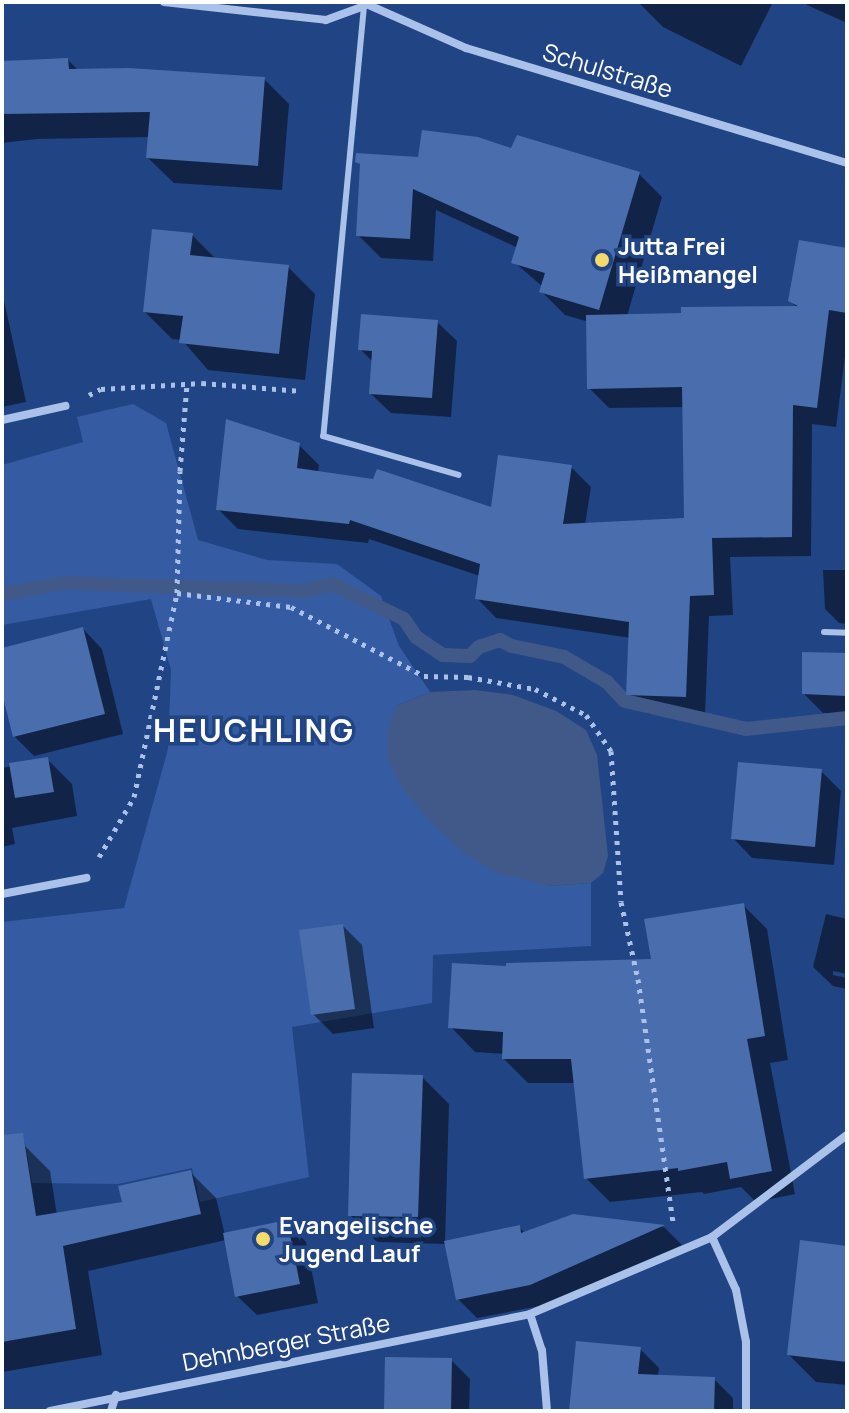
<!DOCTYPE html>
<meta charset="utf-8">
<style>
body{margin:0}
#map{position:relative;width:849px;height:1413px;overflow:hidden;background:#214485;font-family:Manrope,sans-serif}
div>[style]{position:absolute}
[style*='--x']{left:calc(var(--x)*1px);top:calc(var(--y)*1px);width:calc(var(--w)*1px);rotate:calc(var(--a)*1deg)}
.green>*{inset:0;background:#355ca2}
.water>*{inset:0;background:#405989}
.shadow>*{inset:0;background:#0007}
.stream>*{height:14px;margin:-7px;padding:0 7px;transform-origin:7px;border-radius:7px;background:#405989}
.building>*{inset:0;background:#4a6dad}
.path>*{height:5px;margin-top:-2.5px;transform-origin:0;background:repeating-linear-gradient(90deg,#aac1e9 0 4px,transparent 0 10px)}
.lane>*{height:6px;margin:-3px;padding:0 3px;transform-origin:3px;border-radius:3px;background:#aac1e9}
.street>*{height:8px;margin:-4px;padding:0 4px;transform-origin:4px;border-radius:4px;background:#aac1e9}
.dots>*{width:22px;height:22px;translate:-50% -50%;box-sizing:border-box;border:4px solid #214485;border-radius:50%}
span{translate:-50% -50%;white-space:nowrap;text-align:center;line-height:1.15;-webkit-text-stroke:7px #214485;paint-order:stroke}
.street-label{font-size:24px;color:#fff}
.poi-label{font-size:24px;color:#fff;font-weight:700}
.left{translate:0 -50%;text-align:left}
.district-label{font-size:32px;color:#fff;font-weight:700;letter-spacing:2px}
.frame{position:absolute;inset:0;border:4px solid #fff;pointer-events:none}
</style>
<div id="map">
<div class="green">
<i style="clip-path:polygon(133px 404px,166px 423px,198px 540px,267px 560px,337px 564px,381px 596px,399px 646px,430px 692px,396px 706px,548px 886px,591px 883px,591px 946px,433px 955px,432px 1003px,292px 1027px,309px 1177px,200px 1202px,192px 1168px,118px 1184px,32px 1183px,25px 1142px,2px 1145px,2px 922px,124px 908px,168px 749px,171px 670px,151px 599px,2px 625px,2px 465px,83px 442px,77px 417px)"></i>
</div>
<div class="water">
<i style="clip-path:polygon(475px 690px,513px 695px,556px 711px,586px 730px,597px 755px,608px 856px,603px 873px,591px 883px,548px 886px,497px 873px,467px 855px,430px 821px,401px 786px,388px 760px,388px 729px,396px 706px,430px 692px)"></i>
</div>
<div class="shadow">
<i style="clip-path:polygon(638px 2px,773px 2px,741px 66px,663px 27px)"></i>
<i style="clip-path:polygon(804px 2px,847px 2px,847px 23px,807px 5px)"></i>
<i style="clip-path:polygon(68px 60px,79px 71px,264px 79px,289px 104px,282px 190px,174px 183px,148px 158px,150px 137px,37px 139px,2px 143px,2px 63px)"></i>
<i style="clip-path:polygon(512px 150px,639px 174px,662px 197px,627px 316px,797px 308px,790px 300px,847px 250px,847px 341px,836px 427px,812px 424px,811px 556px,730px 557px,733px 615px,709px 616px,705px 716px,648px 714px,628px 694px,631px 638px,496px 618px,477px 598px,480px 576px,369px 539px,368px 543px,238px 529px,218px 509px,299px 445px,319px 465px,318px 473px,492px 509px,571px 467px,591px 487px,585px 525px,686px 520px,684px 407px,609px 408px,589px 388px,589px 322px,565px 315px,542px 292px,543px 287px,514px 262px,518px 248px,436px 210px,433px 261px,381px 258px,358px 235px,420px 159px)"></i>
<i style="clip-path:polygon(192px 235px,217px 260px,288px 267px,315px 294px,305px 380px,208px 370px,182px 340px,172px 339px,145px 312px)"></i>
<i style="clip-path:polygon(2px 291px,26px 402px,2px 407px)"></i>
<i style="clip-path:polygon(437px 322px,457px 341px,451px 417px,391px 413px,371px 394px,374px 363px,360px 349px)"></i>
<i style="clip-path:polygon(823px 570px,847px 570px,847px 624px,839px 623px,825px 609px)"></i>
<i style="clip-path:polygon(83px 629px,102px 649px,123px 734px,34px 756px,14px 736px,2px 684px,2px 650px)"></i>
<i style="clip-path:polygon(847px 655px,847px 714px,823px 713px,804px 694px)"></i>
<i style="clip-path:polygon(47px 759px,72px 784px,77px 816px,12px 828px,15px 844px,2px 847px,2px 768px)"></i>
<i style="clip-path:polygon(821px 771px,841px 791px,834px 865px,752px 858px,733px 838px)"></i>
<i style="clip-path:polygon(743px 905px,767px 929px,788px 1060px,770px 1063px,795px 1194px,756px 1202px,741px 1187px,704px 1194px,702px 1192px,610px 1202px,586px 1178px,575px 1083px,528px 1083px,504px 1059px,505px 1054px,475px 1052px,451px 1027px,508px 968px,653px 961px)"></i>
<i style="clip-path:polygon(826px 914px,847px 919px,847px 974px,833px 971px,833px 975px,847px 978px,847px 989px,833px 986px,813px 967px)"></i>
<i style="clip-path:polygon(343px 926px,362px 945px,374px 1028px,333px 1034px,313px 1014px)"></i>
<i style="clip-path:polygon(422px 1077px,449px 1104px,445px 1243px,519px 1227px,525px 1233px,573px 1216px,664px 1227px,682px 1245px,550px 1304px,477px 1318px,458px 1299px,446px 1244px,377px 1242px,350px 1215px)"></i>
<i style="clip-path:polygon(23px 1144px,50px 1171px,57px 1215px,124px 1204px,190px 1172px,216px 1198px,225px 1235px,287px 1222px,306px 1242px,318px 1303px,257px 1315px,237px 1296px,226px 1240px,88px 1271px,102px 1355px,2px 1372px,2px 1148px)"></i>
<i style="clip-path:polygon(847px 1248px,847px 1385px,816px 1382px,789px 1355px)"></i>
<i style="clip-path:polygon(640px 1349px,659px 1368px,658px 1377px,714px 1379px,733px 1398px,733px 1411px,571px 1411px)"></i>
<i style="clip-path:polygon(451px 1360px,470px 1379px,469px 1411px,386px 1411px)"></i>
</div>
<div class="stream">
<i style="--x:2;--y:594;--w:65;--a:-9.8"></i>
<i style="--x:66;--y:583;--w:238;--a:1.9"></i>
<i style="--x:304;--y:591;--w:29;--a:-14"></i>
<i style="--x:332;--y:584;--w:80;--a:25.9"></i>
<i style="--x:404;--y:619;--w:22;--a:56"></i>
<i style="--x:416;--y:637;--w:32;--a:34"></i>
<i style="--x:443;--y:655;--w:27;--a:2"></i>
<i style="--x:470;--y:656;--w:13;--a:-45"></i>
<i style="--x:479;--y:647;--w:22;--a:-18"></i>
<i style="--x:500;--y:640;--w:13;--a:27"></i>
<i style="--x:512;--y:646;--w:53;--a:11.9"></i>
<i style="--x:564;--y:657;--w:50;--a:30.2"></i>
<i style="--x:607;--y:682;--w:26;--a:47"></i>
<i style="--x:625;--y:701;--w:124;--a:13"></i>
<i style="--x:746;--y:729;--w:102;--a:-6.2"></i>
</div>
<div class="building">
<i style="clip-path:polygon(68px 58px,69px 69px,129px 68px,265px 77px,258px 166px,146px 158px,150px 112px,2px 114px,2px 61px)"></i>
<i style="clip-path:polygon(422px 130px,478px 137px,511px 148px,517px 135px,640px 172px,599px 310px,539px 292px,545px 273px,511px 263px,519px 237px,413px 189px,410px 239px,356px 236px,360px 164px,355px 162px,356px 153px,418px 157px)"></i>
<i style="clip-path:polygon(152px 229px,193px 233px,190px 255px,289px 265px,279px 354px,179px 343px,183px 316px,143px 312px)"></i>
<i style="clip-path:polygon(799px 240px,847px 248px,847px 313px,829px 310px,817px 408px,793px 405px,792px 537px,712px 538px,714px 595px,690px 596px,686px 697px,626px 695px,629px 622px,475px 599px,480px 564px,350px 520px,349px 524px,216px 510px,226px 419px,300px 443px,297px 468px,373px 479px,377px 469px,491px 507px,498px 455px,572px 465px,563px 524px,684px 518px,682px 387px,587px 389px,586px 315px,681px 313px,681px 307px,798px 306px,788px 301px)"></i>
<i style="clip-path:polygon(361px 314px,438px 320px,432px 398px,369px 394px,372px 351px,358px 350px)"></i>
<i style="clip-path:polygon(83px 627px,105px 714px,13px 737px,2px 693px,2px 648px)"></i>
<i style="clip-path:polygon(802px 652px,847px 653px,847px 696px,802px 694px)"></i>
<i style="clip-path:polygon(48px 757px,54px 792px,15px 798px,9px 763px)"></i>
<i style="clip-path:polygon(738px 762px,822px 769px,815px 847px,731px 839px)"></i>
<i style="clip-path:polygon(744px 903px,765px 1036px,747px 1039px,772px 1171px,730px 1179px,727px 1162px,678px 1171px,678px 1168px,584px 1179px,571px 1059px,502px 1059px,503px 1032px,448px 1028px,452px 963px,506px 966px,506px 963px,651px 959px,644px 919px)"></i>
<i style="clip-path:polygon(343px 924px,355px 1009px,311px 1015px,299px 930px)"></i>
<i style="clip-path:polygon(352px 1073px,423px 1075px,418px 1217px,348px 1216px)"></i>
<i style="clip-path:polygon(23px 1133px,36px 1216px,122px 1202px,118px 1186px,191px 1170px,201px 1214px,63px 1246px,76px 1329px,2px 1342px,2px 1135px)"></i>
<i style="clip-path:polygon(573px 1214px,665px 1225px,530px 1285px,456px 1300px,444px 1241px,520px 1225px,521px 1233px)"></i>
<i style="clip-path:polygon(287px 1220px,300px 1284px,235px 1297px,223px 1233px)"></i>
<i style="clip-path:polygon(800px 1240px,847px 1246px,847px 1362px,787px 1355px)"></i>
<i style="clip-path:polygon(576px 1341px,641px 1347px,638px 1374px,715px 1377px,714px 1411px,569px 1411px)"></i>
<i style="clip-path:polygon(385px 1357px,452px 1358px,451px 1411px,384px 1411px)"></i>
</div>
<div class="path">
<i style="--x:89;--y:395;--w:13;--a:-27"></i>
<i style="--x:101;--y:389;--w:101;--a:-3.4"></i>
<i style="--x:202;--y:383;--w:100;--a:4.6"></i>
<i style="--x:177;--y:593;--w:115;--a:7"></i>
<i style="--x:291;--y:607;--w:150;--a:27.4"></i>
<i style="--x:424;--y:676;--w:44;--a:1.3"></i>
<i style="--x:468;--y:677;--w:68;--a:10.2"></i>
<i style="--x:535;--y:689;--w:57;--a:27"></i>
<i style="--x:586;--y:715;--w:44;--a:55.2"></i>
<i style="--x:611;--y:751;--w:151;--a:86.2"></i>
<i style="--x:621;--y:902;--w:79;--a:77.6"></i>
<i style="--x:638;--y:979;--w:246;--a:81.8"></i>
<i style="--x:99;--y:857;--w:69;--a:-59.7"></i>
<i style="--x:134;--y:797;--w:208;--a:-78.1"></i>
<i style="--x:177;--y:593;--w:122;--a:-88.6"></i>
<i style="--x:180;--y:471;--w:87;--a:-85.4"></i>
</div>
<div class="lane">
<i style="--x:364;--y:6;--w:432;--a:95.4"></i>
<i style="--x:323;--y:436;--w:141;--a:16"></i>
<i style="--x:824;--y:632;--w:23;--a:2"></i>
</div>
<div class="street">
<i style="--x:164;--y:2;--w:163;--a:6.3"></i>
<i style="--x:326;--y:20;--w:40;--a:-20.2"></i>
<i style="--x:362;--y:2;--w:114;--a:23.9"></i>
<i style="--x:466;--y:48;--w:398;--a:16.8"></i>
<i style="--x:2;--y:420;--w:65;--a:-12.5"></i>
<i style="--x:2;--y:894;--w:86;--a:-10.8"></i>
<i style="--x:712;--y:1237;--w:58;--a:65.6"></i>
<i style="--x:736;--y:1290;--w:53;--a:79.1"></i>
<i style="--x:746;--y:1342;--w:69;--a:90"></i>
<i style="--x:530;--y:1314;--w:38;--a:72"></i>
<i style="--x:542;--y:1350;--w:61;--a:85.3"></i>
<i style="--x:50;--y:1411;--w:490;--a:-11.4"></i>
<i style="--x:530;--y:1314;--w:198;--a:-22.9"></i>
<i style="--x:712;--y:1237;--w:169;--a:-37.1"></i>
<i style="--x:111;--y:1411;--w:17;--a:-73"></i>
</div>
<div class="dots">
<i style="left:602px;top:260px;background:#f5da6c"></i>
<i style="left:263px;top:1239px;background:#f5da6c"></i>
</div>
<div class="street-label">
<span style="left:608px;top:70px;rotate:17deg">Schulstraße</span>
<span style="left:286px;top:1342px;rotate:-11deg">Dehnberger Straße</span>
</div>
<div class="poi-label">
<span class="left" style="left:618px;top:260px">Jutta Frei<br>Heißmangel</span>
<span class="left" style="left:279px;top:1239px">Evangelische<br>Jugend Lauf</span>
</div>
<div class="district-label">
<span style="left:254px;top:730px">HEUCHLING</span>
</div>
<div class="frame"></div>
</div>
